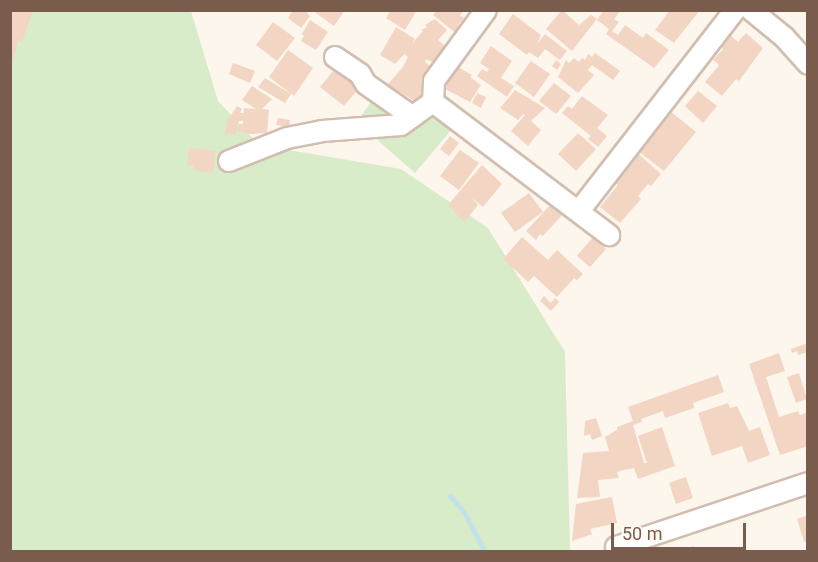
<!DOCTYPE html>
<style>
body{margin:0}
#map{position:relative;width:818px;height:562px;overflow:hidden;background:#fdf6ec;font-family:Roboto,sans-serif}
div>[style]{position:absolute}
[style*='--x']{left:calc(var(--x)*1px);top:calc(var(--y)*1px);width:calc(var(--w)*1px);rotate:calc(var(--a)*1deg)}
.green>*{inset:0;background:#d8ecc9}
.stream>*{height:5px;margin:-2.5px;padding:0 2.5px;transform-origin:2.5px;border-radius:2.5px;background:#bfe3e8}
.building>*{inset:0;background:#f3d5c3}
.roads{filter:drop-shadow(2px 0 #d1beb0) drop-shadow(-2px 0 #d1beb0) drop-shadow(0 2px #d1beb0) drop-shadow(0 -2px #d1beb0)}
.minor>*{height:20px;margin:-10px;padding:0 10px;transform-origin:10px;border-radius:10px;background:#fff}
span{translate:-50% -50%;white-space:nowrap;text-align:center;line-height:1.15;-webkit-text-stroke:6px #fffaf3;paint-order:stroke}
.frame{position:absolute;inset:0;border:12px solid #7a5c4d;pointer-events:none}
.scale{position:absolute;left:611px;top:523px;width:135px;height:27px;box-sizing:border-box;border:3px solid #7a5c4d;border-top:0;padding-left:8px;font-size:18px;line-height:21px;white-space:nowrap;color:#7a5c4d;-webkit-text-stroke:4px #fffaf3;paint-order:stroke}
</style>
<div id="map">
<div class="green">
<i style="clip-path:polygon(21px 11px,191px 11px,218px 101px,259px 145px,401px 169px,488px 228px,565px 352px,570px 551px,11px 552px,10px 34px)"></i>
<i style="clip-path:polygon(385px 82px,452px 129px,415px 173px,357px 122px)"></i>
</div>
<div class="stream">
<i style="--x:450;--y:496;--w:21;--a:49"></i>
<i style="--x:464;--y:512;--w:45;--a:62.3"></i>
</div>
<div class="building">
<i style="clip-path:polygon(10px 10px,33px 10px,22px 42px,10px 38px)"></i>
<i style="clip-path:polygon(293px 10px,309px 10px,307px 13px,310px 16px,301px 28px,288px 18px)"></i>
<i style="clip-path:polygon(317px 10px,345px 10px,334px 26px,316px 13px)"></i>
<i style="clip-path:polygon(391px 10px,417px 10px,405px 30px,386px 18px)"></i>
<i style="clip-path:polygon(437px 10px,464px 10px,460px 15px,464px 18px,458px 25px,462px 28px,457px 34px,433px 15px)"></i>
<i style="clip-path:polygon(562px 10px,579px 25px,591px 15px,597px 19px,572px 51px,546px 29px)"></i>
<i style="clip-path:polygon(604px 10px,621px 10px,614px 19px,619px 22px,612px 31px,618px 35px,625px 25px,643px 38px,646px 33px,669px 50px,654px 68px,606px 34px,609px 29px,597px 20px)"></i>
<i style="clip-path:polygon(670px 10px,700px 10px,674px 43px,655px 30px)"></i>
<i style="clip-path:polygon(513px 14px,541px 35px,537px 44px,545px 34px,567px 51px,560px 60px,545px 49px,538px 58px,529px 52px,527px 55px,499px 34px)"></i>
<i style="clip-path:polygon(435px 19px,447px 30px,438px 40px,448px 48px,438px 60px,436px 58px,432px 62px,426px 59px,425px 62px,433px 68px,423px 82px,431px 88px,419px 104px,388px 84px,403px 67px,408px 57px,404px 54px,407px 51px,395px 64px,380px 55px,396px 27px,415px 39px,411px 45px,423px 31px,421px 30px,427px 27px,425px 25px)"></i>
<i style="clip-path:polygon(310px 20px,328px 32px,316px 50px,301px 41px,304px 36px,302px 34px)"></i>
<i style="clip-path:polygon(273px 22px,295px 38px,277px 61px,256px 45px)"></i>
<i style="clip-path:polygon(727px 32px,738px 42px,746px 33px,763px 48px,739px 81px,736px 79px,722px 96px,705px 82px,719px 65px,713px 60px,723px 49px,717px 44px)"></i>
<i style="clip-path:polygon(10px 39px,18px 41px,11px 69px,10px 69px)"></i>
<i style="clip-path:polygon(491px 46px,512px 61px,501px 78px,514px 86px,507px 97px,477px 76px,482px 69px,487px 72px,489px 69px,480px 63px)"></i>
<i style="clip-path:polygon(288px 50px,313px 68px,294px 96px,269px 77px)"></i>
<i style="clip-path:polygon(595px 53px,620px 71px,613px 80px,592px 65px,588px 70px,594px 75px,578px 93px,558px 77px,566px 60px,569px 63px,574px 58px,579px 62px,582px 58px,585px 60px,588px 54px,592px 57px)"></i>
<i style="clip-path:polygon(556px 60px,561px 64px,557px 70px,552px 66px)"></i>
<i style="clip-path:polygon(531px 61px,550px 74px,534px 97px,515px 83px)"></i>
<i style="clip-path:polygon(233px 63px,255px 71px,250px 83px,229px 74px)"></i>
<i style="clip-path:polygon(458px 67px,472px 75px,470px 77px,481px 85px,470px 102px,445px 89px)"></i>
<i style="clip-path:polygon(335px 69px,359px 88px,344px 106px,320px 87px)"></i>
<i style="clip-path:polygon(265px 78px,291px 94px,285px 103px,258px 87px)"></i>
<i style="clip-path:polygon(554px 83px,571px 96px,556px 114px,539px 101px)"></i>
<i style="clip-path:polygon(252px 86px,272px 99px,262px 109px,269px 110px,267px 133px,250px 134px,238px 131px,239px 124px,243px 124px,243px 121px,239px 121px,236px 135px,225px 133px,227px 121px,237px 106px,242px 109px,240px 113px,244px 113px,244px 108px,256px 109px,242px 100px)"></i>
<i style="clip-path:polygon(515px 90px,545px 108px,531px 121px,541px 130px,528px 146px,511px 131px,525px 115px,523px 114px,518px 120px,500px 108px)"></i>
<i style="clip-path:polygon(698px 91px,717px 106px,703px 123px,685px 106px)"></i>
<i style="clip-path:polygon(477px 93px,486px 97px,481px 108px,472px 103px)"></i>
<i style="clip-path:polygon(582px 96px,608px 115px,597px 128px,607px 136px,598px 147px,588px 139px,591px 136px,562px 113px,568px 106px,572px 109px)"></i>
<i style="clip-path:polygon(666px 111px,670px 111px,696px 132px,664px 171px,638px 151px,642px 147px,638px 144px)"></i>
<i style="clip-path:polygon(278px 118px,290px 120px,289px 127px,276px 125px)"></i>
<i style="clip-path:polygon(578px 133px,596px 149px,576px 171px,558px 154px)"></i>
<i style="clip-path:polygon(450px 136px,459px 143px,449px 156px,440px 149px)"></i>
<i style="clip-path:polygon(189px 148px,216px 151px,213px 173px,193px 170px,194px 165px,187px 165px)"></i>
<i style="clip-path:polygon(460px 150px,479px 163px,459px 190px,440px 176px)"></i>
<i style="clip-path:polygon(635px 151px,661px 174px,651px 186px,648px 184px,638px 196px,641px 199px,620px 223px,600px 207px,618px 185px,612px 180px)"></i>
<i style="clip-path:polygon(482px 165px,502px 184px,483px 207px,472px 198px,478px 205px,464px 222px,448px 205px)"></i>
<i style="clip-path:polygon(529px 193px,543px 212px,515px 232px,501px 213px)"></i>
<i style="clip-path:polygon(552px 203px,563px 214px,543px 236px,540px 234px,536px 240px,526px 231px)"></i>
<i style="clip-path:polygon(522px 237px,548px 260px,557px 250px,583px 274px,577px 280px,574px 278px,557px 297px,534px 276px,528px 282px,503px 259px)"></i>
<i style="clip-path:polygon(593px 237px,606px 249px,590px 267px,577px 256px)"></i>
<i style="clip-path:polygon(544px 296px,551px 303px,555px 298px,559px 302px,551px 311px,540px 301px)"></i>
<i style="clip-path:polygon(808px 343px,808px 352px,798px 355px,797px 351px,792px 353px,791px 349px)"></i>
<i style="clip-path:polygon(779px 353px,785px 371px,766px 377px,779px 417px,798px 411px,800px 415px,808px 412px,808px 446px,780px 455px,749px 364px)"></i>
<i style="clip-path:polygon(799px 373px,807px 399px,796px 403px,787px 377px)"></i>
<i style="clip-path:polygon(718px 375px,724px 392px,693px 403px,694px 408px,665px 418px,663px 411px,641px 419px,642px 422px,633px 425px,644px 463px,647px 463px,638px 436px,662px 427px,675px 466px,638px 479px,634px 468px,624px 470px,617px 472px,619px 478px,598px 480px,600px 497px,577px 498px,583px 453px,609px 451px,605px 437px,617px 430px,617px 427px,633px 421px,628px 407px)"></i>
<i style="clip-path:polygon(728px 403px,730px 408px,737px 406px,749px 431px,760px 427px,770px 455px,748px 463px,742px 446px,712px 456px,698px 413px)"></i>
<i style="clip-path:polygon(596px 418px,602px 436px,592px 440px,590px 434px,584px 436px,585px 421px)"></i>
<i style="clip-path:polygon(686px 477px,693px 498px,676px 504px,669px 483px)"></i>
<i style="clip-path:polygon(612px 497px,617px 523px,590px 529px,592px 534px,572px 541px,576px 504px)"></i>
<i style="clip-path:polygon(808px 515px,808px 541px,804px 542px,797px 519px)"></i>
<i style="clip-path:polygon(694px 546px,695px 552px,678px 552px,678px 551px)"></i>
</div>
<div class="roads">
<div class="minor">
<i style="--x:751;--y:10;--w:43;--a:39.3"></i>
<i style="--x:784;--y:37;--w:36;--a:48"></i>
<i style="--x:335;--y:57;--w:30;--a:34"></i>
<i style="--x:360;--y:74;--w:12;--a:59"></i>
<i style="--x:366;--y:84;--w:57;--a:35.1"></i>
<i style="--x:433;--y:102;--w:221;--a:37.1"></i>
<i style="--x:433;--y:102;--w:21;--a:-87"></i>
<i style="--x:434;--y:81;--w:88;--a:-53.8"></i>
<i style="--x:229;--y:161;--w:62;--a:-21.6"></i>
<i style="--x:287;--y:138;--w:36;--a:-11"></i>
<i style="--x:322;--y:131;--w:79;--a:-4.3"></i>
<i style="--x:401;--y:125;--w:39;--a:-36"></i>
<i style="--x:579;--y:211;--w:254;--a:-52.2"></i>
<i style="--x:616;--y:547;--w:202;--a:-18.4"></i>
</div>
</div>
<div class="frame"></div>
<div class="scale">50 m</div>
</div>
